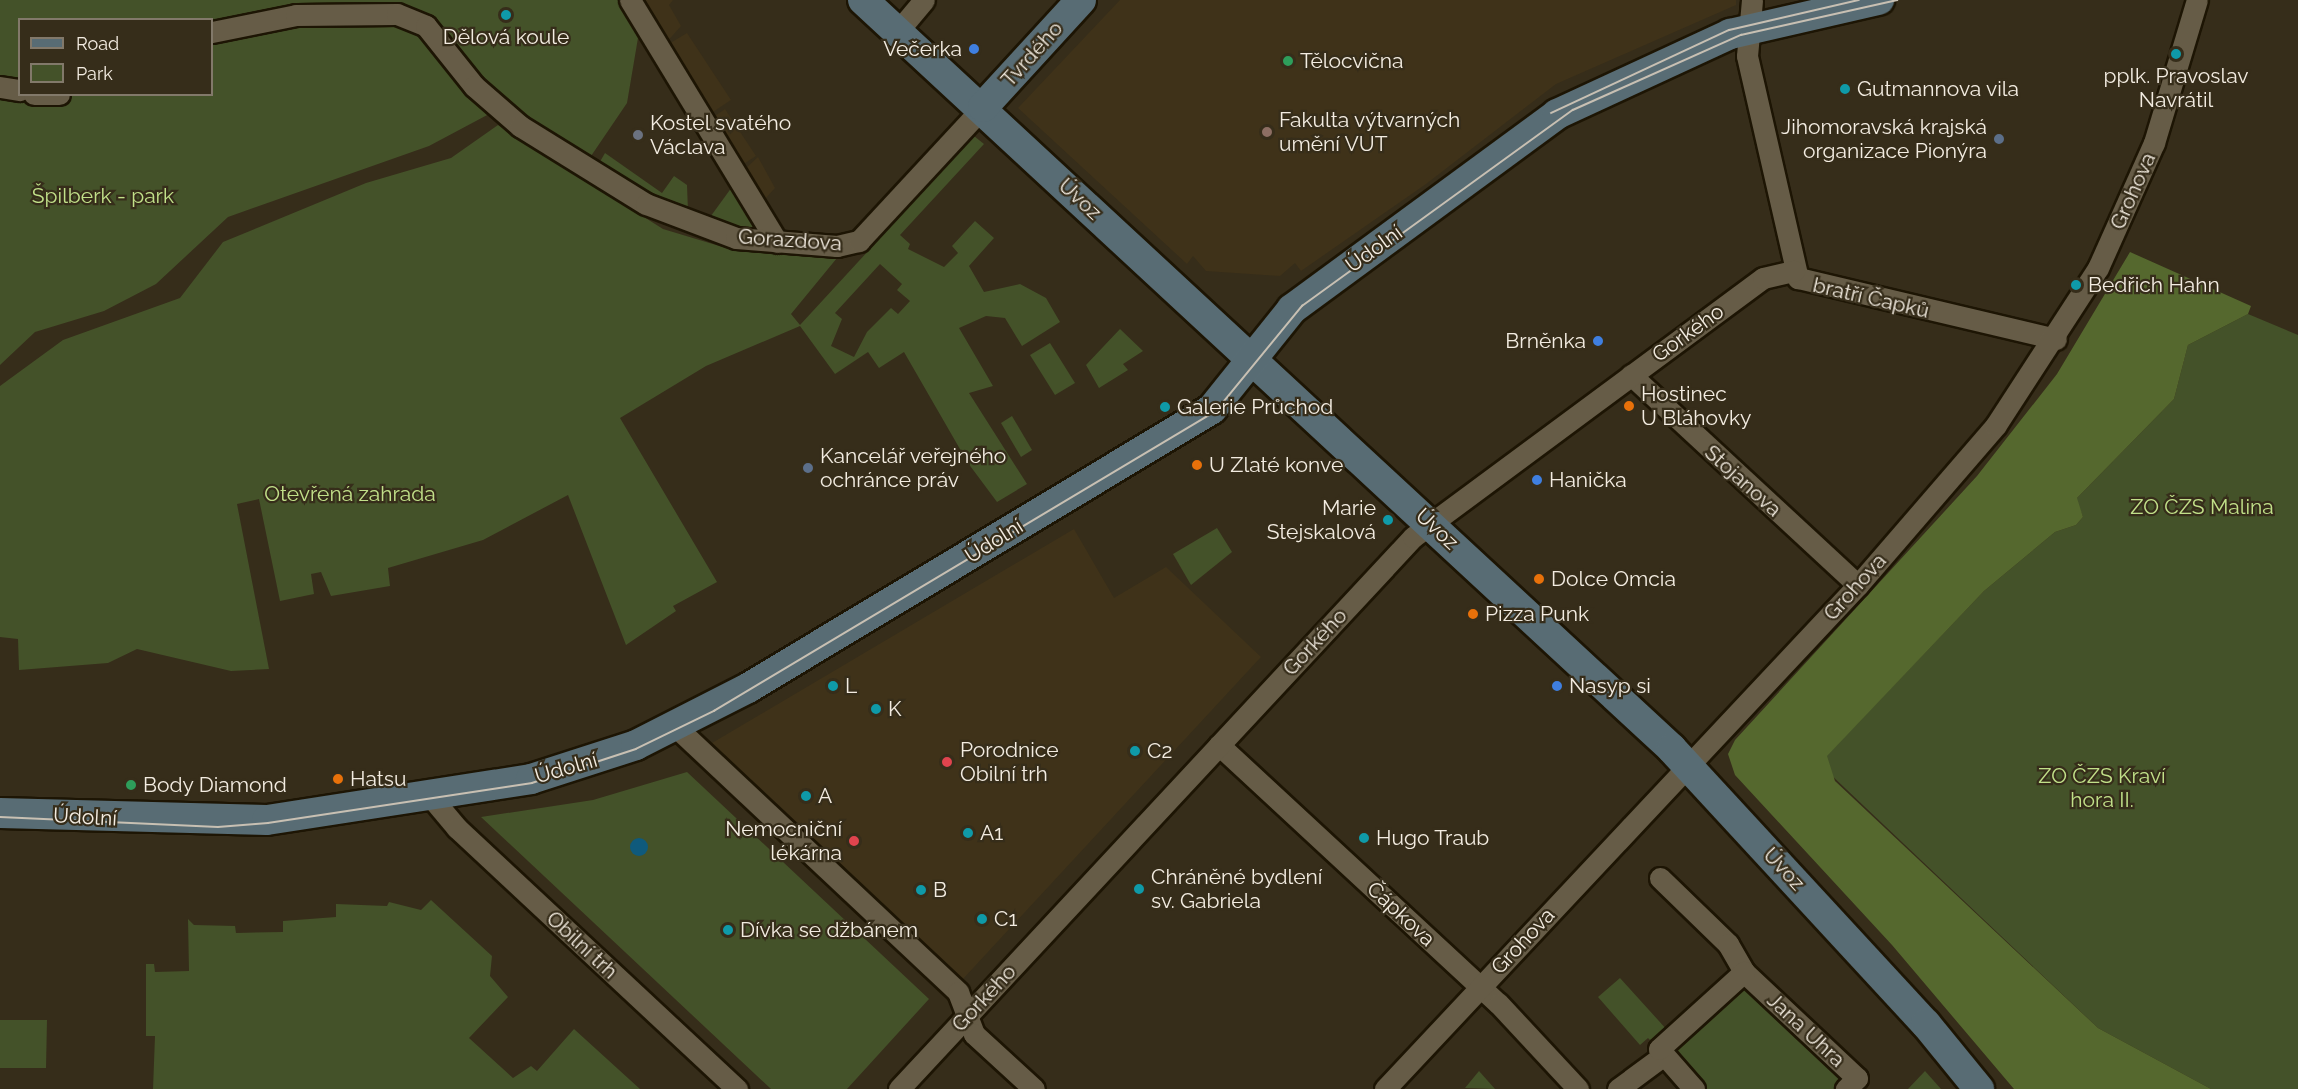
<!DOCTYPE html>
<meta charset="utf-8">
<style>
body{margin:0}
#map{position:relative;width:2298px;height:1089px;overflow:hidden;background:#362d1a;font-family:Raleway,sans-serif}
div>[style]{position:absolute}
[style*='--x']{left:calc(var(--x)*1px);top:calc(var(--y)*1px);width:calc(var(--w)*1px);rotate:calc(var(--a)*1deg)}
.built>*{inset:0;background:#3f3219}
.green>*{inset:0;background:#445229}
.forest>*{inset:0;background:#55682e}
.water>*{inset:0;background:#0f5a7c}
.round{border-radius:50%}
.roads{filter:drop-shadow(2px 0 #1d1504) drop-shadow(-2px 0 #1d1504) drop-shadow(0 2px #1d1504) drop-shadow(0 -2px #1d1504)}
.street>*{height:21px;margin:-10.5px;padding:0 10.5px;transform-origin:10.5px;border-radius:10.5px;background:#665c47}
.secondary>*{height:30px;margin:-15px;padding:0 15px;transform-origin:15px;border-radius:15px;background:#586c74}
.tram>*{height:1.5px;margin:-0.75px;padding:0 0.75px;transform-origin:0.75px;border-radius:0.75px;background:#c8c0b3}
.dots>*{width:16px;height:16px;translate:-50% -50%;box-sizing:border-box;border:3px solid #362d1a;border-radius:50%}
span{translate:-50% -50%;white-space:nowrap;text-align:center;line-height:1.15;-webkit-text-stroke:4.5px #362d1a;paint-order:stroke}
.poi-label{font-size:21px;color:#f3ece1}
.right{translate:-100% -50%;text-align:right}
.left{translate:0 -50%;text-align:left}
.street-label{font-size:21px;color:#f3ece1}
.park-label{font-size:21px;color:#c1e089}
.legend{position:absolute;left:18px;top:18px;width:195px;height:78px;box-sizing:border-box;background:#362d1a;border:2px solid #82796a;margin:0;padding:8px 10px;list-style:none;font-size:18px;color:#f3ece1}
.legend li{display:flex;align-items:center;gap:12px;height:30px}
.legend b{width:30px;border:2px solid #82796a}
</style>
<div id="map">
<div class="built">
<i style="clip-path:polygon(641px 0,673px 0,669px 5px,681px 26px,665px 44px)"></i>
<i style="clip-path:polygon(1120px 0,1736px 0,1736px 5px,1556px 84px,1426px 184px,1301px 271px,1295px 263px,1280px 276px,1206px 271px,1193px 256px,1187px 264px,1018px 108px)"></i>
<i style="clip-path:polygon(687px 33px,731px 100px,710px 114px,667px 45px)"></i>
<i style="clip-path:polygon(725px 109px,756px 156px,742px 165px,712px 118px)"></i>
<i style="clip-path:polygon(758px 157px,775px 188px,765px 199px,745px 169px)"></i>
<i style="clip-path:polygon(1074px 529px,1114px 598px,1166px 567px,1261px 657px,963px 979px,712px 743px)"></i>
</div>
<div class="green">
<i style="clip-path:polygon(evenodd,0 0,618px 0,638px 38px,627px 103px,589px 159px,506px 105px,429px 146px,228px 217px,156px 284px,104px 311px,35px 332px,0 365px,0 0,20px 20px,212px 20px,212px 94px,20px 94px,20px 20px)"></i>
<i style="clip-path:polygon(evenodd,498px 125px,663px 229px,736px 251px,837px 258px,791px 314px,800px 325px,974px 136px,984px 144px,900px 235px,910px 244px,908px 249px,944px 267px,958px 253px,952px 246px,975px 221px,994px 238px,969px 266px,984px 292px,1020px 284px,1046px 298px,1060px 322px,1022px 346px,1005px 318px,986px 316px,959px 328px,993px 386px,969px 393px,1027px 484px,997px 502px,968px 463px,904px 352px,879px 368px,868px 352px,835px 374px,800px 326px,706px 366px,620px 418px,717px 582px,673px 606px,676px 611px,626px 645px,568px 495px,483px 540px,388px 568px,390px 586px,331px 596px,321px 572px,311px 574px,314px 594px,280px 601px,259px 499px,237px 504px,269px 669px,231px 671px,137px 649px,108px 663px,19px 670px,18px 639px,0 637px,0 386px,63px 340px,180px 298px,223px 242px,366px 183px,451px 158px,498px 125px,880px 264px,902px 284px,897px 290px,910px 301px,898px 314px,891px 308px,867px 332px,854px 357px,831px 346px,842px 319px,835px 313px,880px 264px)"></i>
<i style="clip-path:polygon(605px 153px,662px 193px,674px 176px,687px 185px,688px 211px,598px 165px)"></i>
<i style="clip-path:polygon(732px 187px,755px 223px,750px 230px,708px 220px)"></i>
<i style="clip-path:polygon(2248px 314px,2298px 335px,2298px 1089px,2211px 1089px,2098px 1028px,1827px 771px,1827px 755px,1984px 591px,2055px 532px,2076px 525px,2083px 517px,2076px 499px,2174px 399px,2188px 345px)"></i>
<i style="clip-path:polygon(1120px 329px,1143px 351px,1123px 364px,1128px 370px,1099px 388px,1086px 365px)"></i>
<i style="clip-path:polygon(1050px 343px,1075px 383px,1055px 395px,1030px 355px)"></i>
<i style="clip-path:polygon(1012px 416px,1032px 450px,1021px 457px,1001px 423px)"></i>
<i style="clip-path:polygon(1217px 528px,1232px 552px,1191px 585px,1173px 554px)"></i>
<i style="clip-path:polygon(687px 772px,929px 999px,847px 1089px,771px 1089px,481px 817px,593px 800px)"></i>
<i style="clip-path:polygon(431px 900px,492px 956px,490px 976px,508px 997px,469px 1038px,513px 1078px,531px 1066px,537px 1071px,574px 1029px,640px 1089px,153px 1089px,155px 1036px,146px 1036px,146px 964px,154px 964px,155px 972px,189px 971px,188px 919px,194px 925px,235px 926px,236px 933px,283px 932px,283px 921px,336px 917px,336px 904px,387px 906px,389px 902px,421px 910px)"></i>
<i style="clip-path:polygon(1620px 978px,1668px 1031px,1654px 1044px,1648px 1038px,1640px 1045px,1598px 997px)"></i>
<i style="clip-path:polygon(1749px 987px,1844px 1080px,1840px 1089px,1701px 1089px,1677px 1057px,1677px 1046px,1739px 988px)"></i>
<i style="clip-path:polygon(0 1020px,47px 1020px,46px 1068px,0 1068px)"></i>
<i style="clip-path:polygon(1479px 1071px,1495px 1089px,1465px 1088px)"></i>
<i style="clip-path:polygon(1925px 1071px,1941px 1089px,1908px 1089px)"></i>
</div>
<div class="forest">
<i style="clip-path:polygon(2130px 252px,2251px 306px,2248px 314px,2188px 345px,2174px 399px,2077px 498px,2083px 517px,2076px 525px,2055px 532px,1984px 591px,1827px 756px,1835px 781px,2098px 1028px,2211px 1089px,2014px 1089px,1892px 945px,1735px 775px,1728px 754px,1735px 740px,1977px 476px,2057px 374px)"></i>
</div>
<div class="water">
<i class="round" style="left:630px;top:838px;width:18px;height:18px"></i>
</div>
<div class="roads">
<div class="street">
<i style="--x:630;--y:0;--w:283;--a:58.7"></i>
<i style="--x:1752;--y:0;--w:56;--a:95.1"></i>
<i style="--x:1747;--y:56;--w:228;--a:77.1"></i>
<i style="--x:1798;--y:278;--w:265;--a:13.3"></i>
<i style="--x:898;--y:31;--w:40;--a:-50"></i>
<i style="--x:212;--y:32;--w:86;--a:-11.4"></i>
<i style="--x:296;--y:15;--w:101;--a:-0.6"></i>
<i style="--x:397;--y:14;--w:31;--a:22"></i>
<i style="--x:426;--y:26;--w:77;--a:51.3"></i>
<i style="--x:474;--y:86;--w:61;--a:41"></i>
<i style="--x:520;--y:126;--w:148;--a:31.8"></i>
<i style="--x:646;--y:204;--w:96;--a:20.7"></i>
<i style="--x:736;--y:238;--w:101;--a:4.5"></i>
<i style="--x:837;--y:246;--w:23;--a:-13"></i>
<i style="--x:859;--y:241;--w:183;--a:-47.2"></i>
<i style="--x:0;--y:87;--w:20;--a:9"></i>
<i style="--x:34;--y:94;--w:25;--a:0"></i>
<i style="--x:1631;--y:375;--w:309;--a:42.8"></i>
<i style="--x:676;--y:727;--w:387;--a:43.2"></i>
<i style="--x:958;--y:992;--w:45;--a:69.1"></i>
<i style="--x:974;--y:1034;--w:81;--a:42.5"></i>
<i style="--x:1219;--y:745;--w:381;--a:42.8"></i>
<i style="--x:1499;--y:1004;--w:116;--a:47.1"></i>
<i style="--x:431;--y:797;--w:40;--a:50"></i>
<i style="--x:457;--y:828;--w:383;--a:43"></i>
<i style="--x:1660;--y:878;--w:95;--a:44.1"></i>
<i style="--x:1728;--y:944;--w:32;--a:60"></i>
<i style="--x:1744;--y:972;--w:155;--a:43.2"></i>
<i style="--x:1857;--y:1078;--w:16;--a:135"></i>
<i style="--x:899;--y:1089;--w:754;--a:-47.04"></i>
<i style="--x:1413;--y:537;--w:435;--a:-36.5"></i>
<i style="--x:1763;--y:278;--w:32;--a:-13"></i>
<i style="--x:1385;--y:1089;--w:691;--a:-46.82"></i>
<i style="--x:1858;--y:585;--w:211;--a:-49.2"></i>
<i style="--x:1996;--y:425;--w:187;--a:-57"></i>
<i style="--x:2098;--y:268;--w:137;--a:-65.9"></i>
<i style="--x:2154;--y:143;--w:149;--a:-73.3"></i>
<i style="--x:1618;--y:1089;--w:57;--a:-36.5"></i>
<i style="--x:1694;--y:1089;--w:53;--a:-131.2"></i>
<i style="--x:1659;--y:1049;--w:115;--a:-42.2"></i>
</div>
<div class="secondary">
<i style="--x:863;--y:0;--w:1102;--a:42.79"></i>
<i style="--x:1672;--y:749;--w:374;--a:47.3"></i>
<i style="--x:1926;--y:1024;--w:84;--a:50.8"></i>
<i style="--x:983;--y:107;--w:145;--a:-47.5"></i>
<i style="--x:0;--y:813;--w:267;--a:1.5"></i>
<i style="--x:267;--y:820;--w:267;--a:-8.8"></i>
<i style="--x:531;--y:779;--w:110;--a:-17.9"></i>
<i style="--x:636;--y:745;--w:126;--a:-27"></i>
<i style="--x:748;--y:688;--w:541;--a:-31.02"></i>
<i style="--x:1212;--y:409;--w:128;--a:-51.3"></i>
<i style="--x:1292;--y:309;--w:329;--a:-36.3"></i>
<i style="--x:1557;--y:114;--w:191;--a:-24.8"></i>
<i style="--x:1730;--y:34;--w:153;--a:-12.9"></i>
</div>
</div>
<div class="tram">
<i style="--x:1551;--y:113;--w:196;--a:-25"></i>
<i style="--x:1729;--y:30;--w:133;--a:-13"></i>
<i style="--x:0;--y:817;--w:218;--a:2.6"></i>
<i style="--x:218;--y:827;--w:50;--a:-4.6"></i>
<i style="--x:268;--y:823;--w:267;--a:-8.6"></i>
<i style="--x:532;--y:783;--w:109;--a:-18.1"></i>
<i style="--x:636;--y:749;--w:87;--a:-26"></i>
<i style="--x:714;--y:711;--w:585;--a:-30.86"></i>
<i style="--x:1216;--y:411;--w:136;--a:-50.7"></i>
<i style="--x:1302;--y:306;--w:334;--a:-35.9"></i>
<i style="--x:1573;--y:110;--w:184;--a:-24.1"></i>
<i style="--x:1741;--y:35;--w:160;--a:-12.6"></i>
</div>
<div class="dots">
<i style="left:506px;top:15px;background:#0f9aa8"></i>
<i style="left:974px;top:49px;background:#3f7fe0"></i>
<i style="left:2176px;top:54px;background:#0f9aa8"></i>
<i style="left:1288px;top:61px;background:#2e9e5b"></i>
<i style="left:1845px;top:89px;background:#0f9aa8"></i>
<i style="left:1267px;top:132px;background:#8d6e63"></i>
<i style="left:638px;top:135px;background:#6b7280"></i>
<i style="left:1999px;top:139px;background:#5c6f8a"></i>
<i style="left:2076px;top:285px;background:#0f9aa8"></i>
<i style="left:1598px;top:341px;background:#3f7fe0"></i>
<i style="left:1629px;top:406px;background:#e8710a"></i>
<i style="left:1165px;top:407px;background:#0f9aa8"></i>
<i style="left:1197px;top:465px;background:#e8710a"></i>
<i style="left:808px;top:468px;background:#5c6f8a"></i>
<i style="left:1537px;top:480px;background:#3f7fe0"></i>
<i style="left:1388px;top:520px;background:#0f9aa8"></i>
<i style="left:1539px;top:579px;background:#e8710a"></i>
<i style="left:1473px;top:614px;background:#e8710a"></i>
<i style="left:833px;top:686px;background:#0f9aa8"></i>
<i style="left:1557px;top:686px;background:#3f7fe0"></i>
<i style="left:876px;top:709px;background:#0f9aa8"></i>
<i style="left:1135px;top:751px;background:#0f9aa8"></i>
<i style="left:947px;top:762px;background:#e0444e"></i>
<i style="left:338px;top:779px;background:#e8710a"></i>
<i style="left:131px;top:785px;background:#2e9e5b"></i>
<i style="left:806px;top:796px;background:#0f9aa8"></i>
<i style="left:968px;top:833px;background:#0f9aa8"></i>
<i style="left:1364px;top:838px;background:#0f9aa8"></i>
<i style="left:854px;top:841px;background:#e0444e"></i>
<i style="left:1139px;top:889px;background:#0f9aa8"></i>
<i style="left:921px;top:890px;background:#0f9aa8"></i>
<i style="left:982px;top:919px;background:#0f9aa8"></i>
<i style="left:728px;top:930px;background:#0f9aa8"></i>
</div>
<div class="poi-label">
<span style="left:506px;top:37px">Dělová koule</span>
<span class="right" style="left:962px;top:49px">Večerka</span>
<span class="left" style="left:1300px;top:61px">Tělocvična</span>
<span style="left:2176px;top:88px">pplk. Pravoslav<br>Navrátil</span>
<span class="left" style="left:1857px;top:89px">Gutmannova vila</span>
<span class="left" style="left:1279px;top:132px">Fakulta výtvarných<br>umění VUT</span>
<span class="left" style="left:650px;top:135px">Kostel svatého<br>Václava</span>
<span class="right" style="left:1987px;top:139px">Jihomoravská krajská<br>organizace Pionýra</span>
<span class="left" style="left:2088px;top:285px">Bedřich Hahn</span>
<span class="right" style="left:1586px;top:341px">Brněnka</span>
<span class="left" style="left:1641px;top:406px">Hostinec<br>U Bláhovky</span>
<span class="left" style="left:1177px;top:407px">Galerie Průchod</span>
<span class="left" style="left:820px;top:468px">Kancelář veřejného<br>ochránce práv</span>
<span class="left" style="left:1209px;top:465px">U Zlaté konve</span>
<span class="left" style="left:1549px;top:480px">Hanička</span>
<span class="right" style="left:1376px;top:520px">Marie<br>Stejskalová</span>
<span class="left" style="left:1551px;top:579px">Dolce Omcia</span>
<span class="left" style="left:1485px;top:614px">Pizza Punk</span>
<span class="left" style="left:845px;top:686px">L</span>
<span class="left" style="left:1569px;top:686px">Nasyp si</span>
<span class="left" style="left:888px;top:709px">K</span>
<span class="left" style="left:960px;top:762px">Porodnice<br>Obilní trh</span>
<span class="left" style="left:1147px;top:751px">C2</span>
<span class="left" style="left:350px;top:779px">Hatsu</span>
<span class="left" style="left:143px;top:785px">Body Diamond</span>
<span class="left" style="left:818px;top:796px">A</span>
<span class="right" style="left:842px;top:841px">Nemocniční<br>lékárna</span>
<span class="left" style="left:980px;top:833px">A1</span>
<span class="left" style="left:1376px;top:838px">Hugo Traub</span>
<span class="left" style="left:1151px;top:889px">Chráněné bydlení<br>sv. Gabriela</span>
<span class="left" style="left:933px;top:890px">B</span>
<span class="left" style="left:994px;top:919px">C1</span>
<span class="left" style="left:740px;top:930px">Dívka se džbánem</span>
</div>
<div class="street-label">
<span style="left:1032px;top:54px;rotate:-48deg">Tvrdého</span>
<span style="left:2133px;top:191px;rotate:-66deg">Grohova</span>
<span style="left:1080px;top:199px;rotate:43deg">Úvoz</span>
<span style="left:790px;top:240px;rotate:4deg">Gorazdova</span>
<span style="left:1374px;top:249px;rotate:-36deg">Údolní</span>
<span style="left:1871px;top:298px;rotate:13deg">bratří Čapků</span>
<span style="left:1688px;top:333px;rotate:-36deg">Gorkého</span>
<span style="left:1743px;top:481px;rotate:42deg">Stojanova</span>
<span style="left:1437px;top:529px;rotate:43deg">Úvoz</span>
<span style="left:994px;top:541px;rotate:-32deg">Údolní</span>
<span style="left:1855px;top:587px;rotate:-48deg">Grohova</span>
<span style="left:1315px;top:642px;rotate:-47deg">Gorkého</span>
<span style="left:566px;top:768px;rotate:-16deg">Údolní</span>
<span style="left:85px;top:817px;rotate:3deg">Údolní</span>
<span style="left:1784px;top:869px;rotate:47deg">Úvoz</span>
<span style="left:1401px;top:914px;rotate:43deg">Čápkova</span>
<span style="left:1523px;top:941px;rotate:-47deg">Grohova</span>
<span style="left:582px;top:945px;rotate:43deg">Obilní trh</span>
<span style="left:984px;top:998px;rotate:-47deg">Gorkého</span>
<span style="left:1806px;top:1030px;rotate:43deg">Jana Uhra</span>
</div>
<div class="park-label">
<span style="left:103px;top:196px">Špilberk - park</span>
<span style="left:350px;top:494px">Otevřená zahrada</span>
<span style="left:2202px;top:507px">ZO ČZS Malina</span>
<span style="left:2102px;top:788px">ZO ČZS Kraví<br>hora II.</span>
</div>
<ul class="legend">
<li><b style="height:8px;background:#586c74"></b>Road</li>
<li><b style="height:16px;background:#445229"></b>Park</li>
</ul>
</div>
